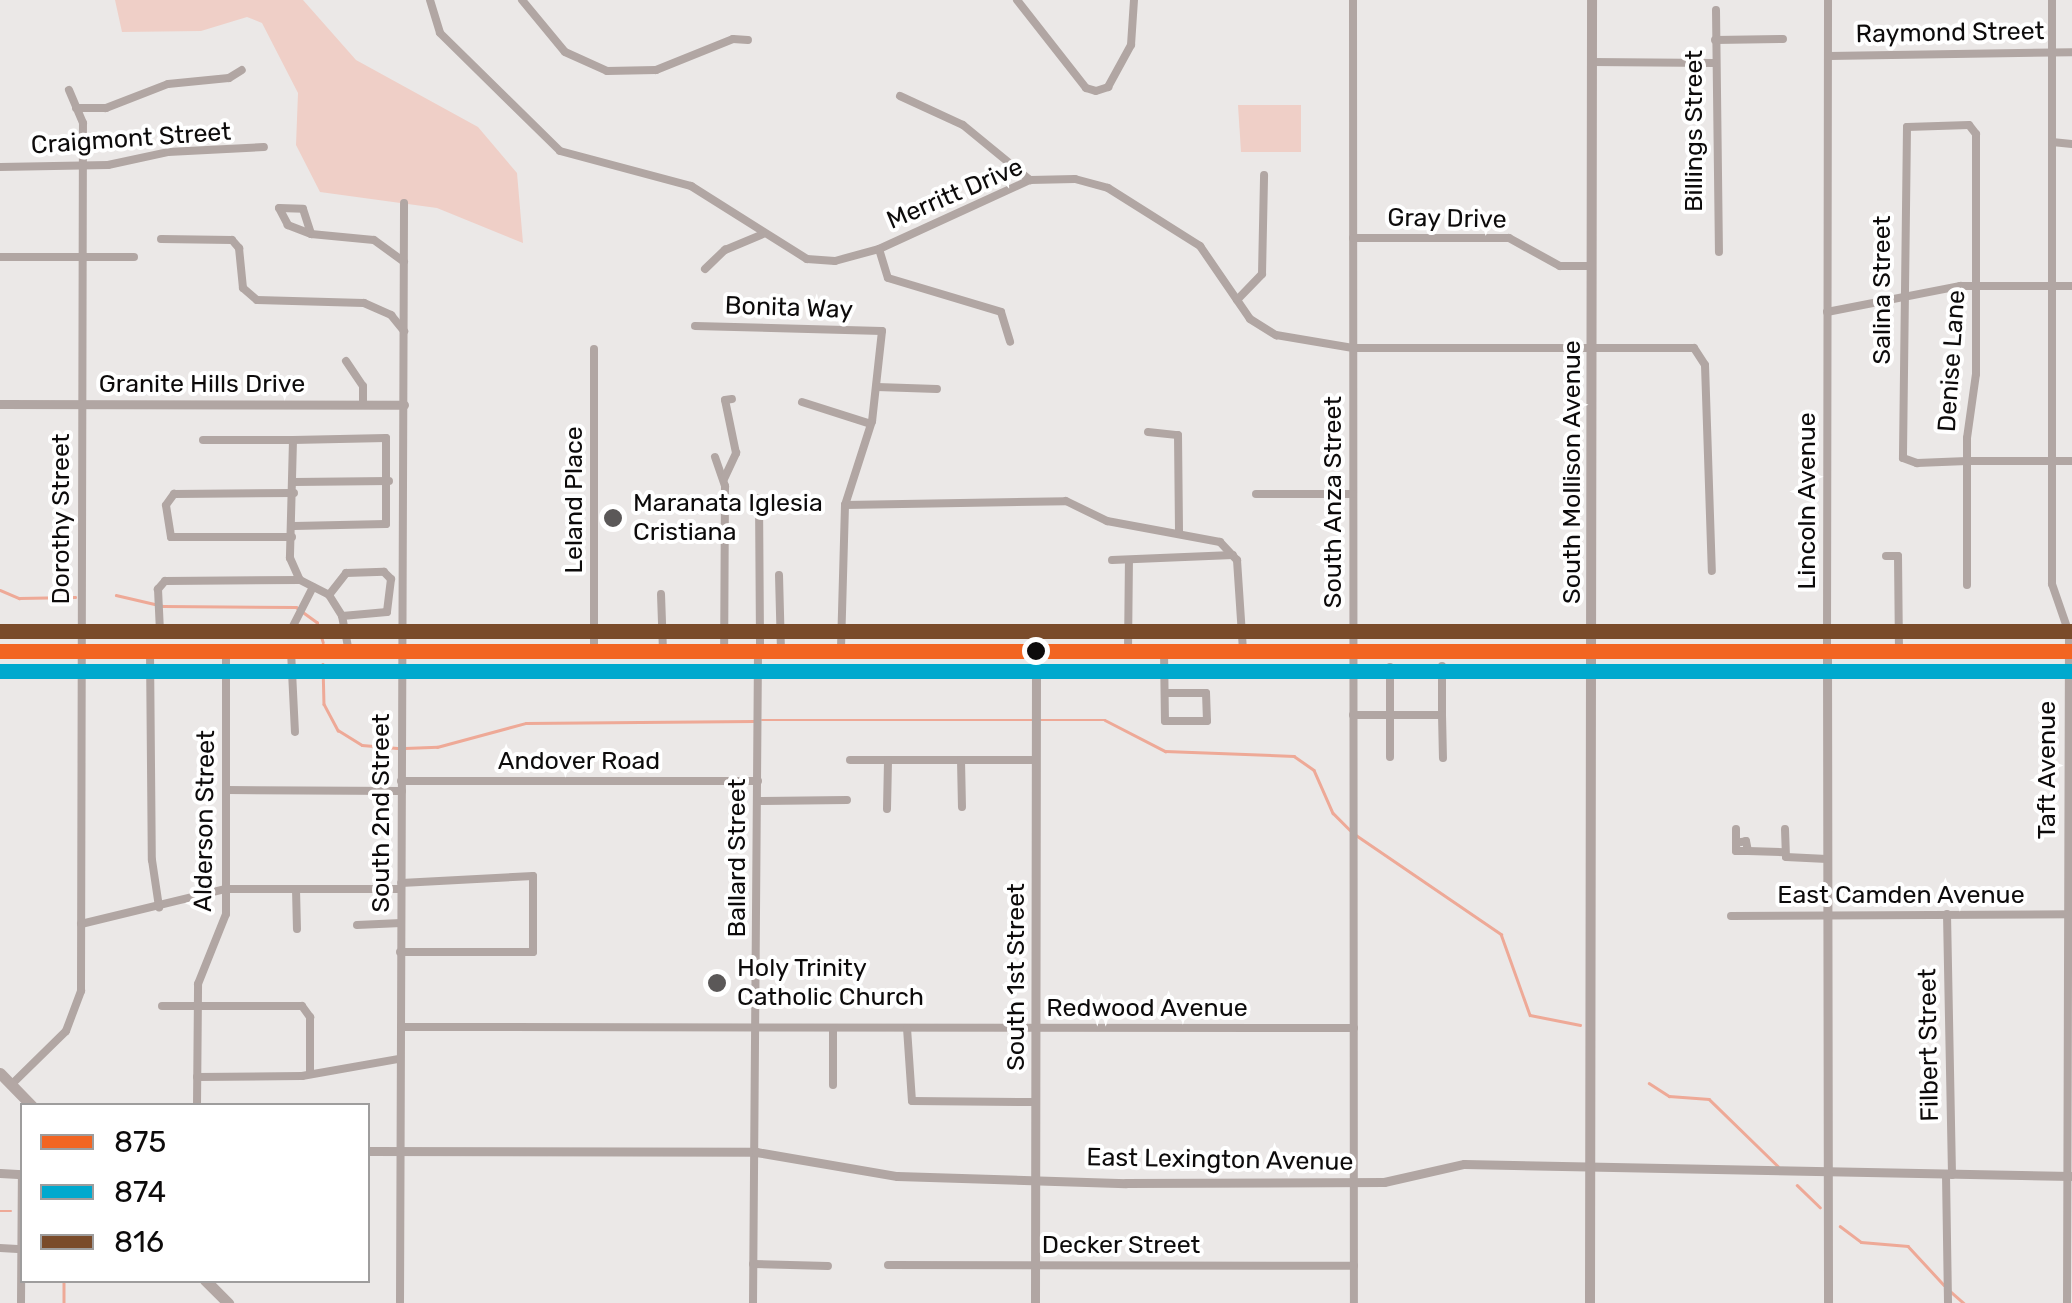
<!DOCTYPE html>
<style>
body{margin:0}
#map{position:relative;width:2072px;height:1303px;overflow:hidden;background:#ebe8e7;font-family:Rubik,sans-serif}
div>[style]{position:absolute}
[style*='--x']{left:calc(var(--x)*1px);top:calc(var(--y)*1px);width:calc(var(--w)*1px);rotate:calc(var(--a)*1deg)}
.green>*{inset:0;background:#efcfc7}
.stream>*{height:2.5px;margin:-1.25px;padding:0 1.25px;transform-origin:1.25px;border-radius:1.25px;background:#eea997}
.minor>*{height:8px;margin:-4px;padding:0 4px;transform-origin:4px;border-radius:4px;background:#b1a6a3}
.tertiary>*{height:9px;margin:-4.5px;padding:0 4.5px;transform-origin:4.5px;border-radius:4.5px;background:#b1a6a3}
.secondary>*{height:10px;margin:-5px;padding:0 5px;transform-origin:5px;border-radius:5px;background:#b0a4a1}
.primary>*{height:11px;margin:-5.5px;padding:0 5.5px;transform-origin:5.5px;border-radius:5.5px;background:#b3a7a4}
.bus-1>*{height:15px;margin:-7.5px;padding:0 7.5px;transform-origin:7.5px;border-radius:7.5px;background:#f26522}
.bus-2>*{height:15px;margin:-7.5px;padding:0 7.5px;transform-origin:7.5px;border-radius:7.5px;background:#00a9ce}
.bus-3>*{height:15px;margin:-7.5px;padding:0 7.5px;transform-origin:7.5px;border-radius:7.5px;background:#7a4b2a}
.dots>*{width:28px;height:28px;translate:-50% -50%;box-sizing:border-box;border:5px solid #fff;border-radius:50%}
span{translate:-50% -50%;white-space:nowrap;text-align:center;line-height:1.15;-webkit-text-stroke:8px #fff;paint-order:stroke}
.street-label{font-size:25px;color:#0d0b0b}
.poi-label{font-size:25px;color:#0d0b0b}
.left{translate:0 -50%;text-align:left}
.legend{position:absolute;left:20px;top:1103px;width:350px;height:180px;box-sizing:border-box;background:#fff;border:2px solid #9e9d9d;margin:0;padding:12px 18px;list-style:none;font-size:30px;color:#0d0b0b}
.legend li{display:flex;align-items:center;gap:20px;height:50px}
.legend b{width:50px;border:2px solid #9e9d9d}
</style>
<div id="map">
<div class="green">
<i style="clip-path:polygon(115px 0,303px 0,356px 60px,478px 127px,517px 173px,523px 243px,437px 208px,320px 192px,296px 145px,298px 93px,262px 23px,247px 17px,201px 31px,122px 32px)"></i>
<i style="clip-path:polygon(1238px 105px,1301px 105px,1301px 152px,1241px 152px)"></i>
</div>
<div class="stream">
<i style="--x:0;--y:590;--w:21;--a:23"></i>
<i style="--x:19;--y:598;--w:56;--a:-1"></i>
<i style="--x:116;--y:595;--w:48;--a:13.2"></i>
<i style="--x:163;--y:606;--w:133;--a:0.4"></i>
<i style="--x:296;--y:607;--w:26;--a:36"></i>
<i style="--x:317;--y:622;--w:21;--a:73"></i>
<i style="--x:323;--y:664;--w:40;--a:88.6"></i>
<i style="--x:324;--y:704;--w:30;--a:62"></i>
<i style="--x:338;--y:730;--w:28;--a:32"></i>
<i style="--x:362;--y:745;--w:35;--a:5"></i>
<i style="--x:762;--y:720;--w:343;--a:0"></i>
<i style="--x:1105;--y:720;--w:68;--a:27.3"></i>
<i style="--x:1165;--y:751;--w:129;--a:2.2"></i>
<i style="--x:1294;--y:756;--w:24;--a:35"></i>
<i style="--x:1314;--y:770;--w:47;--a:66.2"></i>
<i style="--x:1333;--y:813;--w:24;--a:45"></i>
<i style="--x:405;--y:748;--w:32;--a:-2"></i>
<i style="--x:437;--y:747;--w:92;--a:-15.1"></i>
<i style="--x:526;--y:723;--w:228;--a:-0.5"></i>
<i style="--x:1356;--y:835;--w:176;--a:34.3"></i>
<i style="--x:1501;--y:934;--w:86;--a:70.3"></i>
<i style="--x:1530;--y:1015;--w:51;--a:11.3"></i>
<i style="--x:1649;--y:1083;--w:24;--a:33"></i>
<i style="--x:1669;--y:1096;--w:40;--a:4.3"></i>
<i style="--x:1709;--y:1099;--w:96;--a:44.2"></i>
<i style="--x:1797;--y:1185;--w:32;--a:44"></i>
<i style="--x:0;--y:1211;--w:11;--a:0"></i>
<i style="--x:1840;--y:1226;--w:26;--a:37"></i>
<i style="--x:1861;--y:1242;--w:47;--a:4.9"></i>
<i style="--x:1908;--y:1246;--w:53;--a:47.3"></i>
<i style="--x:64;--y:1280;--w:23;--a:90"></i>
<i style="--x:1950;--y:1291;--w:18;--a:41"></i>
</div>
<div class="minor">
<i style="--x:430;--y:0;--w:34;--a:73"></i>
<i style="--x:440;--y:33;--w:168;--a:44.5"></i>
<i style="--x:560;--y:151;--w:136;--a:15"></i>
<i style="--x:691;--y:186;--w:137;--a:32.2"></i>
<i style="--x:807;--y:259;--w:28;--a:4"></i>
<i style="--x:835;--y:261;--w:46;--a:-15.3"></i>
<i style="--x:879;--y:249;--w:166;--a:-24.6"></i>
<i style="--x:1030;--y:180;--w:45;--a:-1.3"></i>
<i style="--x:1075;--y:179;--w:34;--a:15"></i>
<i style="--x:1108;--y:188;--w:109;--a:32.2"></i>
<i style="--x:1200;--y:246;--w:88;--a:55.6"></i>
<i style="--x:1250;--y:319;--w:31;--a:32"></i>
<i style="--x:1276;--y:335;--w:78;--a:9.6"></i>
<i style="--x:1353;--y:348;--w:341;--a:0"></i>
<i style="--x:1694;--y:348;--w:20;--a:57"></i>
<i style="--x:1705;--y:365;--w:206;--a:88.1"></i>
<i style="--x:522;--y:0;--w:67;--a:50.4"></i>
<i style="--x:565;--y:52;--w:46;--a:24.3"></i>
<i style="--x:607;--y:71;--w:49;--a:-1.2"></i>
<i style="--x:656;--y:70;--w:83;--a:-21.9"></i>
<i style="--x:733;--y:39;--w:15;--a:4"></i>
<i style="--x:1017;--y:0;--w:112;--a:51.9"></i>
<i style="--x:1086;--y:88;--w:10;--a:17"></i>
<i style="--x:1096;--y:91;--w:13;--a:-18"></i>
<i style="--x:1108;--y:87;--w:48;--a:-61.3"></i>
<i style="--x:1131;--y:45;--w:45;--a:-86.2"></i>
<i style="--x:1353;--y:0;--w:1303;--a:89.96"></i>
<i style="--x:2052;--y:0;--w:584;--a:90"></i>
<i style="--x:2052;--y:584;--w:52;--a:70.9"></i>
<i style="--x:2069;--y:633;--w:670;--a:90.17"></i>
<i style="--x:1716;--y:10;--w:242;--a:89.3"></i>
<i style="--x:1715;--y:40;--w:68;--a:-0.8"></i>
<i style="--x:1829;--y:56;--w:243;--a:-0.9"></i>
<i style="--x:1592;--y:62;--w:122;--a:0.5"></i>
<i style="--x:900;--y:96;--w:69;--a:24.7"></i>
<i style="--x:963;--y:125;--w:87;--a:39.4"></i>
<i style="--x:76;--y:108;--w:30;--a:0"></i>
<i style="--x:106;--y:108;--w:66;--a:-21.2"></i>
<i style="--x:168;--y:84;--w:61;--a:-5.6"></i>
<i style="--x:229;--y:78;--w:15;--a:-32"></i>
<i style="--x:2052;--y:142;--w:20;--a:6"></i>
<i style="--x:0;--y:167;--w:108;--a:-1.1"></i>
<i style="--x:108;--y:165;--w:61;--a:-12.2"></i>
<i style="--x:168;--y:152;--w:96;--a:-3"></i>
<i style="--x:311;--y:234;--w:25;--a:-159"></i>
<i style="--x:288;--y:225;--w:19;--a:-118"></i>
<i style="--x:279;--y:208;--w:24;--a:2"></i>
<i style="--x:303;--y:209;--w:26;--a:72"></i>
<i style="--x:311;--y:234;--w:63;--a:5.4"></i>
<i style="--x:374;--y:240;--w:37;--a:36"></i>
<i style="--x:1353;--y:238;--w:156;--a:0"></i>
<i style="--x:1509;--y:238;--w:58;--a:28.8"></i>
<i style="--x:1560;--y:266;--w:32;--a:0"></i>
<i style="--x:161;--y:239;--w:71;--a:0.8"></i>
<i style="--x:232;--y:240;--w:11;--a:49"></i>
<i style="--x:239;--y:248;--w:40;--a:84.3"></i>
<i style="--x:243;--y:288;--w:18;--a:41"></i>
<i style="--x:257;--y:300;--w:107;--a:1.6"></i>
<i style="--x:364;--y:303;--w:30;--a:24"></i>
<i style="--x:391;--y:315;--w:21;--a:51"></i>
<i style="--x:879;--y:249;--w:30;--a:73"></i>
<i style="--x:888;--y:278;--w:118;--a:16.7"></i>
<i style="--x:1001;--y:312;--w:31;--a:73"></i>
<i style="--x:0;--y:257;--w:134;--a:0"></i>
<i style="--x:705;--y:269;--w:28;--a:-44"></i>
<i style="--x:725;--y:250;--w:41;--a:-22.8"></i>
<i style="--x:1237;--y:300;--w:36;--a:-46"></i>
<i style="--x:1262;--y:274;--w:99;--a:-88.8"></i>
<i style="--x:1827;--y:312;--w:136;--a:-11.1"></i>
<i style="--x:1960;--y:286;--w:112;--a:0"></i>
<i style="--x:695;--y:326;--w:187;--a:1.5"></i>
<i style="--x:882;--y:331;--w:91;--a:96.3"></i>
<i style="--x:872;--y:421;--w:88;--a:107.8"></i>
<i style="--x:845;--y:505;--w:146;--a:91.6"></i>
<i style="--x:594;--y:349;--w:302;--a:90"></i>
<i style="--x:346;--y:361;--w:30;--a:56"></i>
<i style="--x:363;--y:386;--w:18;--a:90"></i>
<i style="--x:877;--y:387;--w:60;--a:1.9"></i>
<i style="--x:802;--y:402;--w:72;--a:17.7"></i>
<i style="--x:1148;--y:432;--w:30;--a:6"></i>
<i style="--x:1178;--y:435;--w:97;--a:89.4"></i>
<i style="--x:203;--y:440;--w:90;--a:0"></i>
<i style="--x:715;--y:457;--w:31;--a:71"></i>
<i style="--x:725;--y:486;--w:166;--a:90.3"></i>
<i style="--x:724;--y:479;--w:29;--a:-65"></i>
<i style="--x:736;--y:453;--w:54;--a:-101.7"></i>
<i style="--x:725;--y:400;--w:7;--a:-8"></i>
<i style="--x:294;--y:482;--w:95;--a:-0.6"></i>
<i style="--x:1256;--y:494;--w:97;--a:0"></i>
<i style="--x:759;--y:498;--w:153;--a:89.6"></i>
<i style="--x:845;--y:505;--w:221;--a:-1"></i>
<i style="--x:1066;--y:501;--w:46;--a:26"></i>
<i style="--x:1107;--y:521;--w:115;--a:10.5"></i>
<i style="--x:1220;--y:542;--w:25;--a:47"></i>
<i style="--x:1237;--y:560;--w:91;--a:86.2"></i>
<i style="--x:294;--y:526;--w:92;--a:-1.2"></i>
<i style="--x:386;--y:524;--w:86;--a:-90"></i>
<i style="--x:386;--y:438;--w:93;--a:178.8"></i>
<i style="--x:293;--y:440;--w:118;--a:91.5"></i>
<i style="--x:290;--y:558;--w:24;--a:66"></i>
<i style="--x:300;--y:580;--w:33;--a:27"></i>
<i style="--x:329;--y:595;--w:25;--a:58"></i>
<i style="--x:342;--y:616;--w:36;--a:79"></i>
<i style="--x:292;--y:537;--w:121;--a:180"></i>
<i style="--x:171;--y:537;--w:32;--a:-99"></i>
<i style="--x:166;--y:505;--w:14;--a:-54"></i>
<i style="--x:174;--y:494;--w:120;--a:-0.5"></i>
<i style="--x:1886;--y:556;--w:12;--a:0"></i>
<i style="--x:1898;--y:556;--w:95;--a:89.4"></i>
<i style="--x:1112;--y:560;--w:121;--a:-2.4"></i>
<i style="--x:779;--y:575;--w:76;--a:88.5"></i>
<i style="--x:300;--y:580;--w:135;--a:179.6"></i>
<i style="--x:165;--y:581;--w:11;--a:131"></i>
<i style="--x:158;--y:589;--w:42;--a:87.3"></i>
<i style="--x:160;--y:631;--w:121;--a:1.4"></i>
<i style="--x:281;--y:634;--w:13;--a:-29"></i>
<i style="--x:292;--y:628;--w:46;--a:-62.9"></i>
<i style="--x:1967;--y:585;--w:147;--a:-90"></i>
<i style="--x:1967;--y:438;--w:65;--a:-82"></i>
<i style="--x:1976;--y:374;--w:240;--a:-90"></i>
<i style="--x:1976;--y:134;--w:11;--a:-128"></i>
<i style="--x:1969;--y:125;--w:62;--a:178.2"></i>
<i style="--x:1907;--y:127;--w:331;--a:90.7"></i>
<i style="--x:1903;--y:458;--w:15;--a:20"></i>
<i style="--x:1917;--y:463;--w:50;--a:-2.3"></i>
<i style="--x:1967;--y:461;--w:105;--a:0"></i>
<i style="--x:661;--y:594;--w:58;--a:88"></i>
<i style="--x:329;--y:595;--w:28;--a:-52"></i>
<i style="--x:346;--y:573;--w:38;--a:-2"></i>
<i style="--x:384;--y:572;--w:10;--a:45"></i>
<i style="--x:391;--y:579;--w:33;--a:97"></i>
<i style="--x:387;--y:612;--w:45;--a:174.9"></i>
<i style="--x:150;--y:651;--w:209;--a:89.5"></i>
<i style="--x:152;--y:860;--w:48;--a:81.5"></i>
<i style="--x:291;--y:651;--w:81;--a:87.2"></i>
<i style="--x:1128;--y:651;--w:91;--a:-89.4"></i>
<i style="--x:1164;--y:651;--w:70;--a:89.2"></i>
<i style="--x:1165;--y:721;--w:42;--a:0"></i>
<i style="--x:1207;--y:721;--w:28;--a:-92"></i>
<i style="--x:1206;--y:693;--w:41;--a:180"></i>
<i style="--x:1827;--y:651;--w:651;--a:-89.91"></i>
<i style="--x:1442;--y:666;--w:49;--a:90"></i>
<i style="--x:1353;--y:715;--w:89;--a:0"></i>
<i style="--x:1442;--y:715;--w:43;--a:88.7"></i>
<i style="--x:1390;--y:757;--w:90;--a:-90"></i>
<i style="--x:850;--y:760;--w:186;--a:0"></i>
<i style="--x:961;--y:760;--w:47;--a:88.8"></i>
<i style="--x:401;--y:781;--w:357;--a:0"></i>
<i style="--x:227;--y:790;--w:175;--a:0.3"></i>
<i style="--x:758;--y:801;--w:89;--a:-0.6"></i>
<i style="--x:887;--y:809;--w:49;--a:-88.8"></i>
<i style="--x:1785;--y:829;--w:28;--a:88"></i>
<i style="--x:1786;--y:857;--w:41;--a:2.8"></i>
<i style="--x:1736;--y:843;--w:10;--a:-11"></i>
<i style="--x:1746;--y:841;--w:10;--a:79"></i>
<i style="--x:1748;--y:851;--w:12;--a:180"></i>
<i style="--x:1736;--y:851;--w:22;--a:-90"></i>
<i style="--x:1748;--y:851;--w:36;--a:2"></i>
<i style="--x:296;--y:889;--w:40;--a:88.6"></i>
<i style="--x:1947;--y:914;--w:261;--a:88.9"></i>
<i style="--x:1731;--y:916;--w:340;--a:-0.3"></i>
<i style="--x:81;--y:924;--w:149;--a:-13.6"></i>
<i style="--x:226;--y:889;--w:175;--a:0"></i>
<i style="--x:357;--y:925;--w:44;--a:-2.6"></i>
<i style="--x:400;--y:952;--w:133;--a:0"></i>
<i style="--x:533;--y:952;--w:76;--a:-90"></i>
<i style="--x:533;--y:876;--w:132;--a:177"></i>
<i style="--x:162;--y:1006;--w:140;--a:0"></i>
<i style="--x:302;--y:1006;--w:14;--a:54"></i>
<i style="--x:310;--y:1017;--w:57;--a:90"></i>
<i style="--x:401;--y:1027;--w:953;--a:0.06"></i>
<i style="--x:907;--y:1028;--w:73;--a:86.1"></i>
<i style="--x:912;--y:1101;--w:124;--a:0.5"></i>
<i style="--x:197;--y:1077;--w:105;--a:-0.5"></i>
<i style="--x:302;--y:1076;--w:97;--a:-10"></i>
<i style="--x:11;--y:1085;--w:77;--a:-44.5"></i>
<i style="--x:66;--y:1031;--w:43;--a:-69.4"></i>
<i style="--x:81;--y:991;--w:868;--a:-89.87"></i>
<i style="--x:83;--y:123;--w:36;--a:-113"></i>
<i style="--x:833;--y:1085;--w:57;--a:-90"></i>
<i style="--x:197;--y:1106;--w:122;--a:-89.5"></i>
<i style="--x:198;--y:984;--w:75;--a:-68.2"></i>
<i style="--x:226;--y:914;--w:262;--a:-90"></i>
<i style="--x:1946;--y:1175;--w:128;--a:89.1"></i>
<i style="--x:0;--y:1248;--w:22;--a:3"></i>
<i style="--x:753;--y:1264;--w:75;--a:1.5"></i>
<i style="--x:888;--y:1265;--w:466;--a:0.1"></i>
<i style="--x:21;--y:1303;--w:129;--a:-89.6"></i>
<i style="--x:400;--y:1303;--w:1100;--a:-89.79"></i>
<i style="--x:753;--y:1303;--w:651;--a:-89.56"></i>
</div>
<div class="tertiary">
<i style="--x:0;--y:404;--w:404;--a:0.1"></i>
<i style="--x:1827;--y:651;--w:652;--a:89.91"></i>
<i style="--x:368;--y:1151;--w:388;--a:0.1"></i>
<i style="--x:756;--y:1152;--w:143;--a:9.7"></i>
<i style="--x:897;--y:1176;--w:229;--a:1.8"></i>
<i style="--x:1126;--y:1183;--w:258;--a:-0.2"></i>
<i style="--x:1384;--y:1182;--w:82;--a:-12.7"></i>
<i style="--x:1464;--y:1164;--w:608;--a:1.13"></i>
<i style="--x:0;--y:1173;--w:22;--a:3"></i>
<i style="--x:1035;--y:1303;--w:652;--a:-89.91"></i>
</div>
<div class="secondary">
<i style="--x:0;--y:651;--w:2072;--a:0"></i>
<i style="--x:1590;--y:1303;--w:1303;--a:-89.91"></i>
</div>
<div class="primary">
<i style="--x:0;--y:1073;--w:46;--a:45.9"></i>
<i style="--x:205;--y:1280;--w:33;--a:45"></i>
</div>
<div class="bus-1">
<i style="--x:0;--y:651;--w:2072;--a:0"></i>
</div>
<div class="bus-2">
<i style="--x:0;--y:671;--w:2072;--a:0"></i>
</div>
<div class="bus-3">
<i style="--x:0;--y:631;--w:2072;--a:0"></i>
</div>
<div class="dots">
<i style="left:613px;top:518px;background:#5b5858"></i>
<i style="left:1036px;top:651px;background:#0d0b0b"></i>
<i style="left:717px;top:983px;background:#5b5858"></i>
</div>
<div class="street-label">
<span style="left:1950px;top:33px;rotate:-1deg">Raymond Street</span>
<span style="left:1694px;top:131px;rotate:-90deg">Billings Street</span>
<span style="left:131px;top:139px;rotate:-4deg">Craigmont Street</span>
<span style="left:955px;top:194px;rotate:-23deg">Merritt Drive</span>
<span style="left:1447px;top:219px;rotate:1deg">Gray Drive</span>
<span style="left:1882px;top:290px;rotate:-90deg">Salina Street</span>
<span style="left:789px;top:308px;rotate:2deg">Bonita Way</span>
<span style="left:1952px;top:361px;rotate:-86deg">Denise Lane</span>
<span style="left:202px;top:384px">Granite Hills Drive</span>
<span style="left:1572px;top:472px;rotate:-90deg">South Mollison Avenue</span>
<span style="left:574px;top:500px;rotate:-90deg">Leland Place</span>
<span style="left:1807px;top:501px;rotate:-90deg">Lincoln Avenue</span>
<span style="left:1333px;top:502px;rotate:-90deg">South Anza Street</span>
<span style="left:61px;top:519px;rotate:-90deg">Dorothy Street</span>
<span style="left:579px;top:761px">Andover Road</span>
<span style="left:2047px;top:770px;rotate:-90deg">Taft Avenue</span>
<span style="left:381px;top:813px;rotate:-90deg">South 2nd Street</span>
<span style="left:205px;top:821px;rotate:-89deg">Alderson Street</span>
<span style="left:737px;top:858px;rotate:-90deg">Ballard Street</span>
<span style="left:1901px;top:895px">East Camden Avenue</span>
<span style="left:1016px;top:977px;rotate:-90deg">South 1st Street</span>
<span style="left:1147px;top:1008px">Redwood Avenue</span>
<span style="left:1929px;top:1045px;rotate:-91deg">Filbert Street</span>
<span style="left:1220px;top:1160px;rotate:1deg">East Lexington Avenue</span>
<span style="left:1121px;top:1245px">Decker Street</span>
</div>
<div class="poi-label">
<span class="left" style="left:633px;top:518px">Maranata Iglesia<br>Cristiana</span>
<span class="left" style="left:737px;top:983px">Holy Trinity<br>Catholic Church</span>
</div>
<ul class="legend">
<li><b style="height:12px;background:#f26522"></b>875</li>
<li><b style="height:12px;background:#00a9ce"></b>874</li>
<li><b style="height:12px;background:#7a4b2a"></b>816</li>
</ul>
</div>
